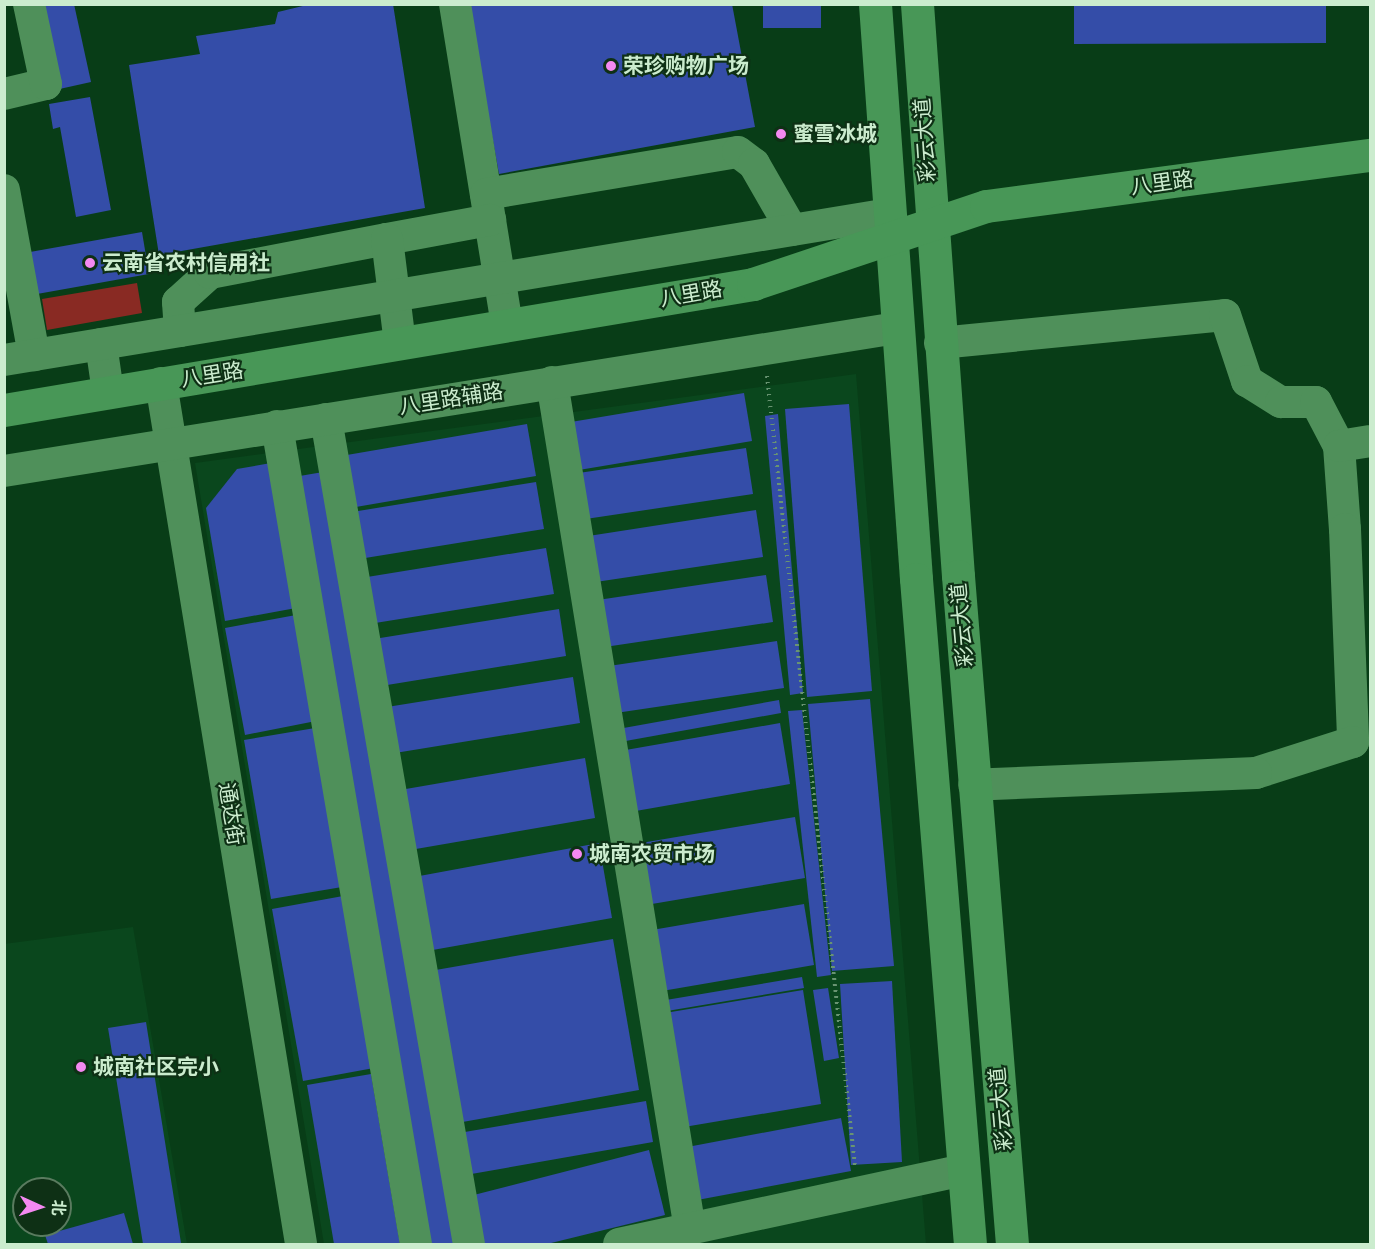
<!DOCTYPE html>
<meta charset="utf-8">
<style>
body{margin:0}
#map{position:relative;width:1375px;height:1249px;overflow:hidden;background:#083d17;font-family:"Crimson Pro","Noto Sans SC",serif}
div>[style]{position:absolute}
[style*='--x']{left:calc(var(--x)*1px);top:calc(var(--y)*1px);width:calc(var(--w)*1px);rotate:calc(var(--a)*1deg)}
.built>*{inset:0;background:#0a471d}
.green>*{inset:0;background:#892a23}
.building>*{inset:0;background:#344da8}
.path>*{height:4px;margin-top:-2px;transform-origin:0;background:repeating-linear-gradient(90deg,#699472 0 1.5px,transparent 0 6px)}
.minor>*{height:32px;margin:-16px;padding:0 16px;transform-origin:16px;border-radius:16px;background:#4f905a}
.major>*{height:33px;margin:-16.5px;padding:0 16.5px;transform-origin:16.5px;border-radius:16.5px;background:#489757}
.dots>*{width:16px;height:16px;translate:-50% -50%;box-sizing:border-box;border:3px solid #0e3015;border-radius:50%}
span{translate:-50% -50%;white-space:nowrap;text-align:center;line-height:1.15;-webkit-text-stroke:4.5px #0e3015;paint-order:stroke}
.poi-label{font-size:21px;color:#cbecce;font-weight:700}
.left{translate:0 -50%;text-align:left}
.street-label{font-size:21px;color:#cbecce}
.frame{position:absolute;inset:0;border:6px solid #cbecce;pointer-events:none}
.north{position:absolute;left:12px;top:1177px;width:60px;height:60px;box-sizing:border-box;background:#0e3015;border:2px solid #5a7b5f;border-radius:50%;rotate:93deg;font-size:16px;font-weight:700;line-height:24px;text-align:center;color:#cbecce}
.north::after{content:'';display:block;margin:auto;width:21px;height:27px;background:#f489f1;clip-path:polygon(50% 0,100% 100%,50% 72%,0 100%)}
</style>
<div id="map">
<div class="built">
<i style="clip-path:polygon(856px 374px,926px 1244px,324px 1244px,195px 463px)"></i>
<i style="clip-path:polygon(evenodd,133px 927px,187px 1244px,5px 1244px,4px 944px,133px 927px,24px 1189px,60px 1189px,60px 1225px,24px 1225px,24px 1189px)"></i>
</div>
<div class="green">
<i style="clip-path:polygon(137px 283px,142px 313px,47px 330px,42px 299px)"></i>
</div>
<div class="building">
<i style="clip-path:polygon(37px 4px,74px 4px,91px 82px,55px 90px)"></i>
<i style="clip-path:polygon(311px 4px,393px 4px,425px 208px,159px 255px,129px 65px,200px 54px,196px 36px,275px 24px,278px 12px)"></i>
<i style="clip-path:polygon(468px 4px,732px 4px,755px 127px,499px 174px)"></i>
<i style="clip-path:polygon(763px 4px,821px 4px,821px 28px,763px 28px)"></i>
<i style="clip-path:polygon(1074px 4px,1326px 4px,1326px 43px,1074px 44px)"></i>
<i style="clip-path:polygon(90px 97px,111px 210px,76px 217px,60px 127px,53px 129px,49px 104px)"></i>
<i style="clip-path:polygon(142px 232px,149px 274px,37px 294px,30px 252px)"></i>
<i style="clip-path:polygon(744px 393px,752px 441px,573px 471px,565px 423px)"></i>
<i style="clip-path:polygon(849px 404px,872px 691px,807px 697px,785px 409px)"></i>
<i style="clip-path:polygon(778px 414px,803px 693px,790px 695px,765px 416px)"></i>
<i style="clip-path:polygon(527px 424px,536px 476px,350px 508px,341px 456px)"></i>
<i style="clip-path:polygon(746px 448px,753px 494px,579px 520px,572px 474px)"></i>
<i style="clip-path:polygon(271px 463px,296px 608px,225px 621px,206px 508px,237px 469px)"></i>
<i style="clip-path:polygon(323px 472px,456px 1244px,420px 1244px,288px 478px)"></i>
<i style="clip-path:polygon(536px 482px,544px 529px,359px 559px,352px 512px)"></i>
<i style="clip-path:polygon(756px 510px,763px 557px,589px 583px,582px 537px)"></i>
<i style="clip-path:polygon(546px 548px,554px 594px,369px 624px,361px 578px)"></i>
<i style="clip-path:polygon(766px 575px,773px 622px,598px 648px,591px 601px)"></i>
<i style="clip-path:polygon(559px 609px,566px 656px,381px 686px,374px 639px)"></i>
<i style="clip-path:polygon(296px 615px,316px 721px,245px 735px,225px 628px)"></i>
<i style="clip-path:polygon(777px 641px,784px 688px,609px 714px,602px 667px)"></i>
<i style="clip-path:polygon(573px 677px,580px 723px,395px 753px,387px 707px)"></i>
<i style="clip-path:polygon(870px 699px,894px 966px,832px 971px,808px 704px)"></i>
<i style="clip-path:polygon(779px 700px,781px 713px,620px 742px,618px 729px)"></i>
<i style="clip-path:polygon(802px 710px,831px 975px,817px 977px,788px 711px)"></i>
<i style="clip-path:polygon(780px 723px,790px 784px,630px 812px,620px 751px)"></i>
<i style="clip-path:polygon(315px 728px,342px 887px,271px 899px,244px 740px)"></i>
<i style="clip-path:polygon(585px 758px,595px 818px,410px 850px,400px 790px)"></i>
<i style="clip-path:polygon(795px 817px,805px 878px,646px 905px,635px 844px)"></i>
<i style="clip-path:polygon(599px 843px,612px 918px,427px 951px,414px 877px)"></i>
<i style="clip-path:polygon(343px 896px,374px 1068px,303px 1081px,272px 909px)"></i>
<i style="clip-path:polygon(804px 904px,814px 965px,662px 991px,652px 930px)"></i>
<i style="clip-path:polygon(613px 939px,639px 1090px,457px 1123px,430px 971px)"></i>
<i style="clip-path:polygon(802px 977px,804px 988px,667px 1011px,666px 1000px)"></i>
<i style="clip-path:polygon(892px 981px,902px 1162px,851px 1165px,840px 984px)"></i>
<i style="clip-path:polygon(828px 988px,839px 1058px,824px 1061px,813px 990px)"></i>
<i style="clip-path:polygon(803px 990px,821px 1104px,678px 1128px,659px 1014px)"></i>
<i style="clip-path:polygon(146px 1022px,181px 1243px,171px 1244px,143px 1244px,108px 1028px)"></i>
<i style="clip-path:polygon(371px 1074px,400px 1244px,334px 1244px,307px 1085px)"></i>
<i style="clip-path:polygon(646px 1101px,653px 1142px,460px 1176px,453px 1134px)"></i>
<i style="clip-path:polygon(841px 1118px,851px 1171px,692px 1201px,682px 1148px)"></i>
<i style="clip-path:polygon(649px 1150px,665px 1215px,547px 1244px,474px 1244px,462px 1198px)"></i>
<i style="clip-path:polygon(124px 1213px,133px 1244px,48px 1244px,45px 1235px)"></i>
</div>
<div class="path">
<i style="--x:767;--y:376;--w:794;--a:83.64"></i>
</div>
<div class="minor">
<i style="--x:455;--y:4;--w:325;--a:80.8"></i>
<i style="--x:4;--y:94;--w:43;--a:-13.4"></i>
<i style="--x:46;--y:84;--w:82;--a:-102"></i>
<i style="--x:4;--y:190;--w:168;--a:79.7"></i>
<i style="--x:486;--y:194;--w:255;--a:-9.5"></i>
<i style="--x:738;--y:152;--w:20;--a:37"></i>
<i style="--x:754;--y:164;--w:76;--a:60.1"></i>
<i style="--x:387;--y:239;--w:105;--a:-10.5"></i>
<i style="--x:180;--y:331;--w:29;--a:-94"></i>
<i style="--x:178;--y:302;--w:43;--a:-42.2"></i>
<i style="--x:210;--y:273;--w:180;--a:-10.9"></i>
<i style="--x:387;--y:239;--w:105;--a:82.9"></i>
<i style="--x:940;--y:343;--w:286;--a:-5.6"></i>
<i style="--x:1225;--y:315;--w:70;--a:71.6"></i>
<i style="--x:1247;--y:381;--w:40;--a:32"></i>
<i style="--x:1281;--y:402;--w:35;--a:0"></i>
<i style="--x:1316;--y:402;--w:50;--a:62.4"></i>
<i style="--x:1339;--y:446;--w:83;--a:85.9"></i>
<i style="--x:1345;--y:529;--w:213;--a:87.8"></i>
<i style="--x:1353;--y:742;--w:102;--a:162.3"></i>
<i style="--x:1256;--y:773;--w:282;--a:177.6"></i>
<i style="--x:101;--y:344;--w:49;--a:81.7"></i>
<i style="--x:4;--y:360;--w:897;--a:-9.37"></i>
<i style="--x:552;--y:382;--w:858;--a:80.75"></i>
<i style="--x:161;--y:383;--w:872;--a:80.76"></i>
<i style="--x:326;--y:419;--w:837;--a:80.17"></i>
<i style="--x:277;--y:426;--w:830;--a:80.36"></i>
<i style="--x:1339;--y:446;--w:31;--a:-9"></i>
<i style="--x:4;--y:471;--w:904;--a:-9.1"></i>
<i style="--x:619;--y:1244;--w:352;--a:-12.1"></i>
</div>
<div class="major">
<i style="--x:875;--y:4;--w:576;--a:85.92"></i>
<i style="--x:916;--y:579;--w:667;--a:85.36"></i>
<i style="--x:917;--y:4;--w:573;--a:85.9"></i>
<i style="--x:958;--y:576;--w:670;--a:85.38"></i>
<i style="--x:4;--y:410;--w:760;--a:-9.55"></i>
<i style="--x:753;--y:284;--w:246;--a:-18.5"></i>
<i style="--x:986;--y:206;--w:387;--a:-7.6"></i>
</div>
<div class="dots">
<i style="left:611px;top:66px;background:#f489f1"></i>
<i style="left:781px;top:134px;background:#f489f1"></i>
<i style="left:90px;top:263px;background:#f489f1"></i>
<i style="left:577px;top:854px;background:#f489f1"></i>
<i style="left:81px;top:1067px;background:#f489f1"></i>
</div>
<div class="poi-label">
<span class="left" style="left:623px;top:66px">荣珍购物广场</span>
<span class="left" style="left:793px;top:134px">蜜雪冰城</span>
<span class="left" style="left:102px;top:263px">云南省农村信用社</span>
<span class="left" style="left:589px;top:854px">城南农贸市场</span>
<span class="left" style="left:93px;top:1067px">城南社区完小</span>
</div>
<div class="street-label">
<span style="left:925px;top:140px;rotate:-94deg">彩云大道</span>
<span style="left:1162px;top:183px;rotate:-8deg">八里路</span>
<span style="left:691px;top:294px;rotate:-10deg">八里路</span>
<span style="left:212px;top:375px;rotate:-9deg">八里路</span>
<span style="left:451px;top:399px;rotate:-9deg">八里路辅路</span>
<span style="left:962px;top:625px;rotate:-95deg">彩云大道</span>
<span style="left:231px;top:814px;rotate:81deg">通达街</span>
<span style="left:1001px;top:1109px;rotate:-95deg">彩云大道</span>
</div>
<div class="frame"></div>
<div class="north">北</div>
</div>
